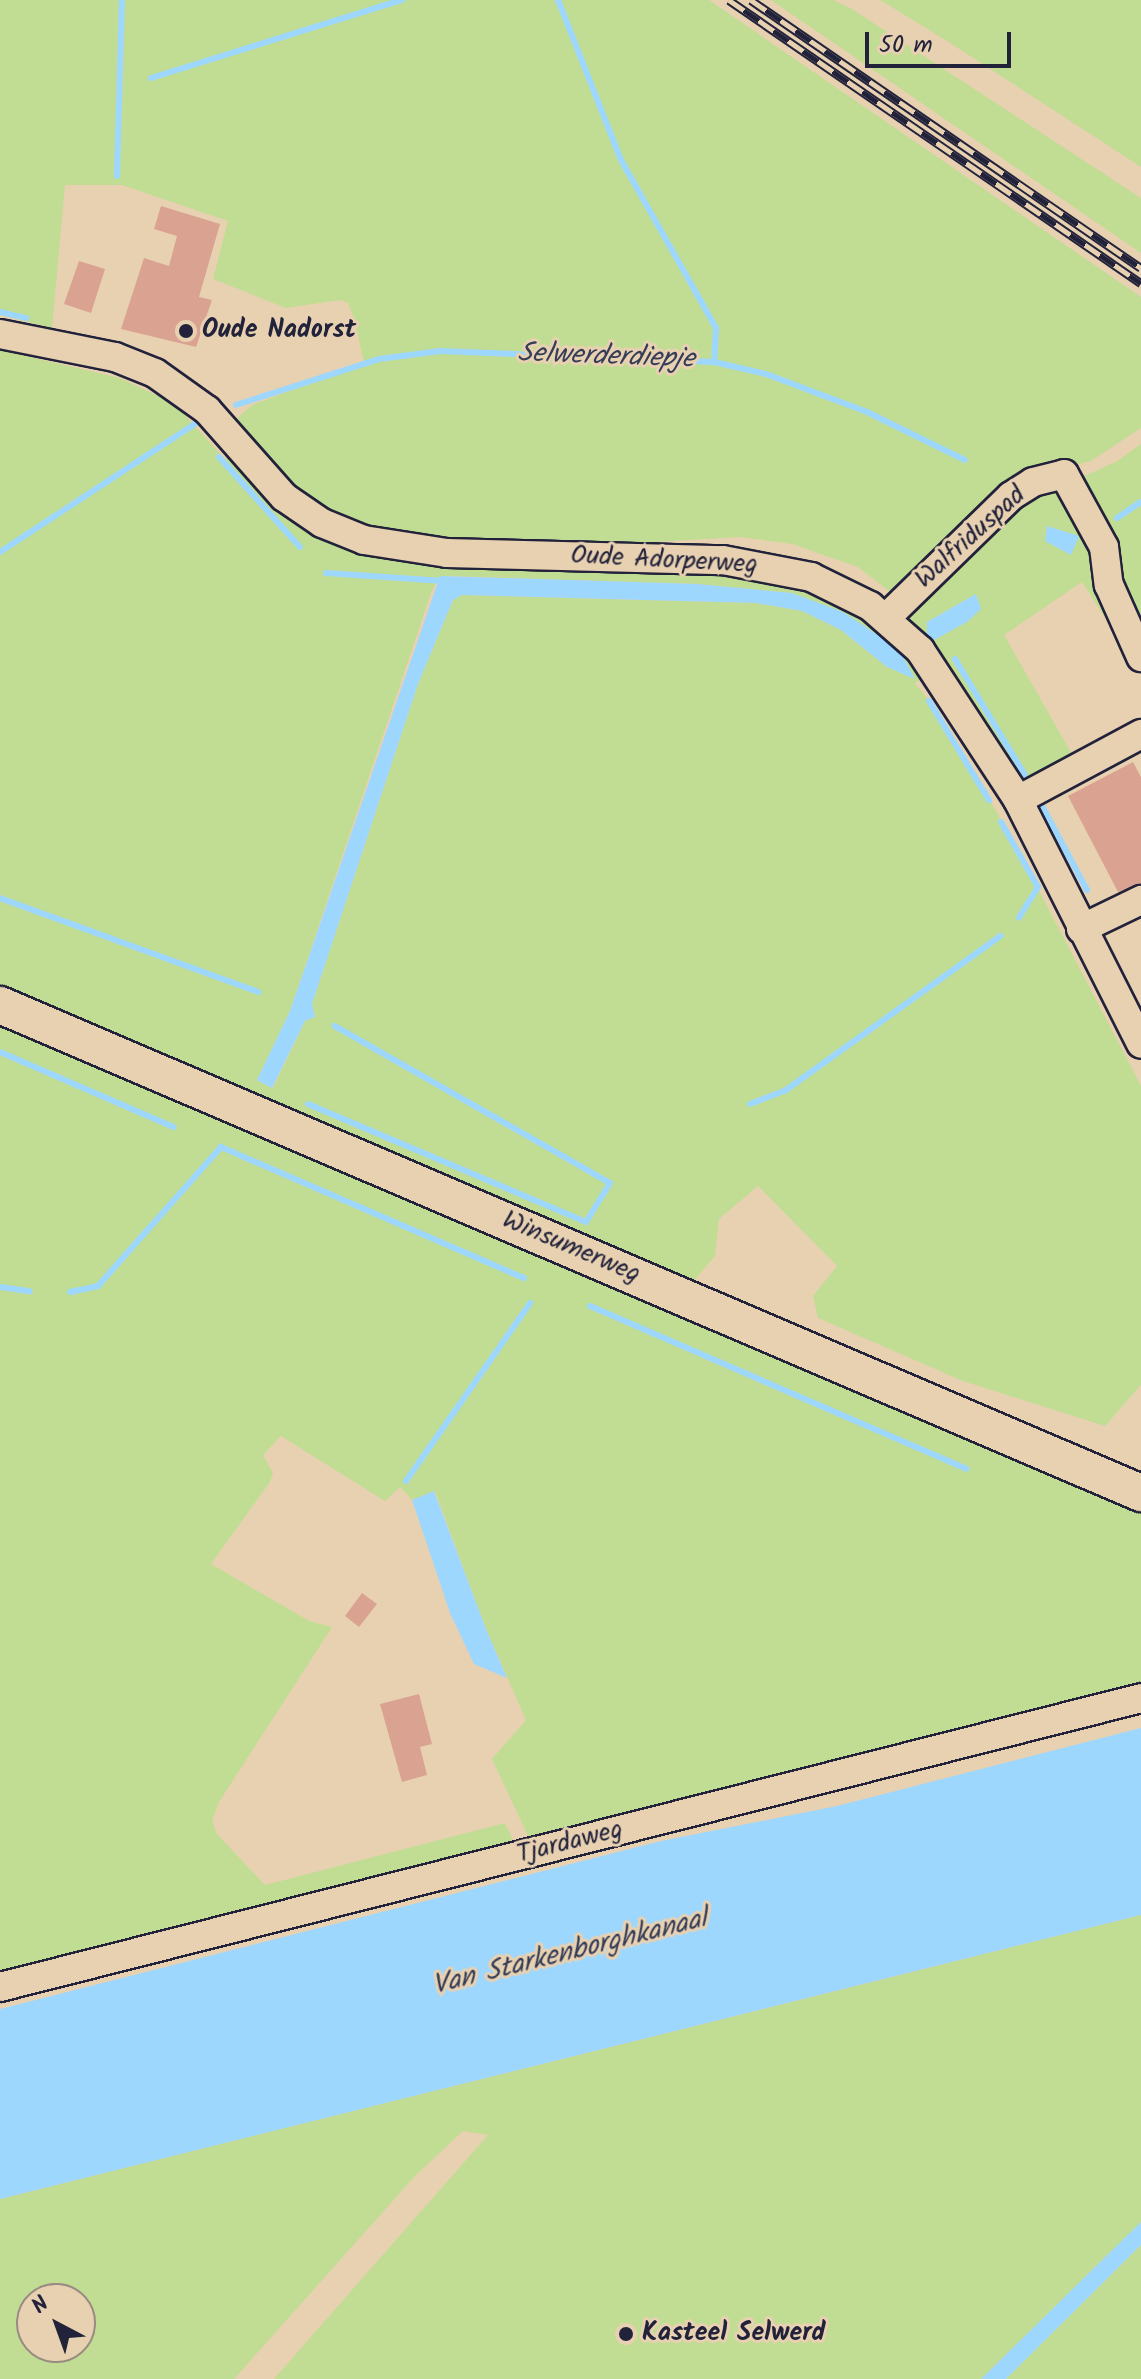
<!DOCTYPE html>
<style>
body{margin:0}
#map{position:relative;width:1141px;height:2379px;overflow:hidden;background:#e8d1b1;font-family:Kalam,sans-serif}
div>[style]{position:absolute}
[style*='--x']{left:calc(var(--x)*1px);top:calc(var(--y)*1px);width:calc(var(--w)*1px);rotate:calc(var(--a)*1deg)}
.green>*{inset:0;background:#c1dc93}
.water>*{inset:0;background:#9ed7fe}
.stream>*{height:6px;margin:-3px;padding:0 3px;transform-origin:3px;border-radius:3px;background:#9ed7fe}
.building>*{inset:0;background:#daa391}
.roads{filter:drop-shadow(2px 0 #22223b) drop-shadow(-2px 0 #22223b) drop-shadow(0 2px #22223b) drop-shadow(0 -2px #22223b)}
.minor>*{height:28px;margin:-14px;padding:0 14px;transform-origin:14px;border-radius:14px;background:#e8d1b1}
.major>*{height:36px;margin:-18px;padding:0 18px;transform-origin:18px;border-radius:18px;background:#e8d1b1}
.rail>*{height:9px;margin-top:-4.5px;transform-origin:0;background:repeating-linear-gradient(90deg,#e8d1b1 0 18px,#22223b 0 36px);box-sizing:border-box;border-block:2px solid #22223b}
.dots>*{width:22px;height:22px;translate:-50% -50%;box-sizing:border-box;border:4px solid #e8d1b1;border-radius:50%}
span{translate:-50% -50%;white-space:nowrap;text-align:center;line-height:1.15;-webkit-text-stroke:6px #e8d1b1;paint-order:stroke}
.poi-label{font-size:26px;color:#22223b;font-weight:700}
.left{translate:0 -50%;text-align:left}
.street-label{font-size:26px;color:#22223b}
.water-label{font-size:28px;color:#353d58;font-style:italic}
.north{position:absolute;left:16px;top:2283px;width:80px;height:80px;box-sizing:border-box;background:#e8d1b1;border:2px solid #998b82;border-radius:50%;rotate:319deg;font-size:22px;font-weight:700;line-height:32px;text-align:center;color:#22223b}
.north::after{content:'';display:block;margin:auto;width:28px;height:36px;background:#22223b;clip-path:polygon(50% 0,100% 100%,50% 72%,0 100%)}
.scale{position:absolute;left:865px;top:32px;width:146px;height:36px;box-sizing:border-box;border:4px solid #22223b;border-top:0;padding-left:10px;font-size:24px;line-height:28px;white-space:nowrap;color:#22223b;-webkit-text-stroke:6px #e8d1b1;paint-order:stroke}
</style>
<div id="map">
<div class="green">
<i style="clip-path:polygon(0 0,709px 0,1141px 297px,1141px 428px,1091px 461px,1067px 467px,1056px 458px,1014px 485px,894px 595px,858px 567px,792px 544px,740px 537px,587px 546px,388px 536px,344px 521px,290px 487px,234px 421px,252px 405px,364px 363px,354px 318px,348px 303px,340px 300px,286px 308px,213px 279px,228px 221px,122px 185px,65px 185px,52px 328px,0 315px)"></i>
<i style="clip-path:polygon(771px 0,833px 0,852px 9px,1141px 198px,1141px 253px)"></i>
<i style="clip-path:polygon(880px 0,1141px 0,1141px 167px,947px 41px)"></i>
<i style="clip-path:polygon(evenodd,0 350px,120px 378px,175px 404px,225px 459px,232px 450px,331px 536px,729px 568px,851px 603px,929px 674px,915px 683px,941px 716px,1011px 837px,1141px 1086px,1141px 1385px,1105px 1426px,963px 1381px,818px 1318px,813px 1296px,837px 1266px,758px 1186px,719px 1219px,715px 1256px,692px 1283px,0 989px,0 350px,447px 576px,697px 584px,792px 593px,899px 649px,914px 678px,887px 667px,841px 630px,802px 611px,756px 603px,462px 595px,453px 600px,418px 684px,312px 1004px,315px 1017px,305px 1021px,273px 1088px,257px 1080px,290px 1011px,431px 593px,437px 580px,447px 576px)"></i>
<i style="clip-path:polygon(1141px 444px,1141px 645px,1075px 480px,1116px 462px)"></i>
<i style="clip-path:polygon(evenodd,1060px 485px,1083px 520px,1118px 626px,1113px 630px,1082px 582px,1004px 635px,1073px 756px,1018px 787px,901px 616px,1005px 507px,1060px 485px,976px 594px,931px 637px,927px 622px,976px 594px)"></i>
<i style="clip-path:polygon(0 1017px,1141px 1507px,1141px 1684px,530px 1840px,492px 1759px,526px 1720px,486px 1629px,435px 1491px,412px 1500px,400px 1487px,385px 1501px,281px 1436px,263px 1455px,273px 1473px,270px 1482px,211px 1564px,309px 1621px,332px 1627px,219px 1802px,212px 1821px,217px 1834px,265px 1885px,505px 1823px,515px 1844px,0 1973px)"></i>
<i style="clip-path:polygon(evenodd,1141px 1915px,1141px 2222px,981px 2379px,274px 2379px,488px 2135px,463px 2131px,415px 2176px,234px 2379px,0 2379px,0 2199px,1141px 1915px,32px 2299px,80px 2299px,80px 2347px,32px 2347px,32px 2299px)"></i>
<i style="clip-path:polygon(1141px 2245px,1141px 2379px,1006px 2379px,1031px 2353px)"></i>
</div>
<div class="water">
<i style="clip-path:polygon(1047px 526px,1079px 536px,1071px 555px,1045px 541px)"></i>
<i style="clip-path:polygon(440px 576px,697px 584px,792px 593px,843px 612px,899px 649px,915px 679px,887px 667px,841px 630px,802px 611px,756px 603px,462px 595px,453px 600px,418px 684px,312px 1004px,315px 1017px,305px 1021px,272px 1088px,257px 1080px,290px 1011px)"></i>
<i style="clip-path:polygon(976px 594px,981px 609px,967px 622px,934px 640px,927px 636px,927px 622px)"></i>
<i style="clip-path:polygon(434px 1491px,486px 1629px,507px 1678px,474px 1664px,450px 1613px,412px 1500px)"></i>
<i style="clip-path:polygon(1141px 1728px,1141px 1915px,0 2199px,0 2009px,661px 1841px,837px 1806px)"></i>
<i style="clip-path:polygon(1141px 2222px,1141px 2245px,1006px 2379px,981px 2379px)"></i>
</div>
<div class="stream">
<i style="--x:558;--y:0;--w:172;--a:68.5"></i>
<i style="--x:621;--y:160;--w:193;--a:60.5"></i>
<i style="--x:716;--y:328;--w:34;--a:93"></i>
<i style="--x:151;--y:78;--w:263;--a:-17.3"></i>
<i style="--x:117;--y:176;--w:176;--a:-88.4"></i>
<i style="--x:0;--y:312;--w:27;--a:13"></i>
<i style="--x:236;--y:405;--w:150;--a:-17.8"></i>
<i style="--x:379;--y:359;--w:62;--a:-7.5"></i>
<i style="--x:440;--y:351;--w:274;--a:2.3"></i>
<i style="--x:714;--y:362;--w:53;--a:13"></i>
<i style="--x:766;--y:374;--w:108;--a:20.6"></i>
<i style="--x:867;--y:412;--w:109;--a:26.1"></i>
<i style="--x:219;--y:457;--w:121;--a:48"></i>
<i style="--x:1117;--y:518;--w:29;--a:-34"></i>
<i style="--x:0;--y:552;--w:233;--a:-33.3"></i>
<i style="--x:326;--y:573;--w:118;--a:3.9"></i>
<i style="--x:955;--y:659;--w:135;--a:58.9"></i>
<i style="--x:929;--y:701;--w:116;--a:58.8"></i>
<i style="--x:1040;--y:802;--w:100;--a:61.9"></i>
<i style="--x:1001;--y:822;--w:75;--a:60.4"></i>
<i style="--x:1038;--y:887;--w:36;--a:122"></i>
<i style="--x:0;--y:898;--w:275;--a:20"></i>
<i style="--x:0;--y:1052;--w:189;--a:23.4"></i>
<i style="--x:308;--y:1104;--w:302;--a:23"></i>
<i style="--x:586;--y:1222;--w:46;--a:-58.4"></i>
<i style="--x:610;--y:1183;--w:317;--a:-150.3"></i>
<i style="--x:750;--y:1104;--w:39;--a:-21"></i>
<i style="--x:786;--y:1090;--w:264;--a:-35.7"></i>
<i style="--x:0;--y:1287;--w:30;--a:8"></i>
<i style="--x:70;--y:1292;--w:29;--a:-12"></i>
<i style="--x:98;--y:1286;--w:186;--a:-48.5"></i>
<i style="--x:221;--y:1147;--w:330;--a:23.4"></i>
<i style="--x:590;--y:1306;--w:410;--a:23.4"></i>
<i style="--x:406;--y:1481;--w:217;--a:-55.1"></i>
</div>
<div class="building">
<i style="clip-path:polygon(161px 206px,220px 224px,199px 297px,212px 300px,196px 347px,121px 329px,144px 258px,169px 266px,177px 236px,154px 229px)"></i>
<i style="clip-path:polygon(79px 261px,105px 269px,91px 313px,64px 304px)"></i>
<i style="clip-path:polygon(1133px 762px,1141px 777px,1141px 883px,1118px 892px,1068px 796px)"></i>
<i style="clip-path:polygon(362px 1593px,377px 1604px,359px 1627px,345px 1616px)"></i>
<i style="clip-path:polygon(419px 1694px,432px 1744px,420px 1747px,427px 1775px,402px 1782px,380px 1704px)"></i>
</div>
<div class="roads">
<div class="minor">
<i style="--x:0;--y:334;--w:117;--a:11.3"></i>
<i style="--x:115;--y:357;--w:43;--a:21.8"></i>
<i style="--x:155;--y:373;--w:64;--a:35.4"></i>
<i style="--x:207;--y:410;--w:116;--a:48.5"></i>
<i style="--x:284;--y:497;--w:46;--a:34.4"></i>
<i style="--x:322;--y:523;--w:45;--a:22"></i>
<i style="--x:364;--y:540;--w:84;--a:8.9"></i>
<i style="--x:447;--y:553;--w:276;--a:1.5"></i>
<i style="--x:723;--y:560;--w:90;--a:10.9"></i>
<i style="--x:811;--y:577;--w:66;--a:26.2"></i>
<i style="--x:870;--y:606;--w:67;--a:41.3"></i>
<i style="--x:920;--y:650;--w:179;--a:56.8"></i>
<i style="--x:1018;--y:800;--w:273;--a:63.2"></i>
<i style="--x:887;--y:617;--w:173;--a:-44.3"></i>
<i style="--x:1011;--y:496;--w:26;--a:-32"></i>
<i style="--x:1033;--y:482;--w:32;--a:-14"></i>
<i style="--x:1064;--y:474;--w:83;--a:61.3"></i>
<i style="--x:1104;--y:547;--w:38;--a:83"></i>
<i style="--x:1109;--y:585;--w:79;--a:66"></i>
<i style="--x:1018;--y:800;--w:140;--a:-28.2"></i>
<i style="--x:1081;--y:929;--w:67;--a:-25.8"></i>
<i style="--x:0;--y:1987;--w:1177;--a:-14.21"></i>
</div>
<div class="major">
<i style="--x:0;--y:1005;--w:1241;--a:23.16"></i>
</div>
</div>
<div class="rail">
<i style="--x:729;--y:0;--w:500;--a:34.5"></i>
<i style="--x:751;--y:0;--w:473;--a:34.5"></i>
</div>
<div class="dots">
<i style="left:186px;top:331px;background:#22223b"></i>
<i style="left:626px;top:2334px;background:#22223b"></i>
</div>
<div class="poi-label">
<span class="left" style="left:202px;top:331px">Oude Nadorst</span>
<span class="left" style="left:642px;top:2334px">Kasteel Selwerd</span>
</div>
<div class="street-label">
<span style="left:971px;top:538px;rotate:-42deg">Walfriduspad</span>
<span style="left:664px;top:561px;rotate:3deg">Oude Adorperweg</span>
<span style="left:571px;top:1248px;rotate:23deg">Winsumerweg</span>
<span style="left:570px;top:1843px;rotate:-14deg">Tjardaweg</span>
</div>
<div class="water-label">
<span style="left:606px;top:357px;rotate:2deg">Selwerderdiepje</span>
<span style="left:570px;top:1953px;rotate:-14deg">Van Starkenborghkanaal</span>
</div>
<div class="north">N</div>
<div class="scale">50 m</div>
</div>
